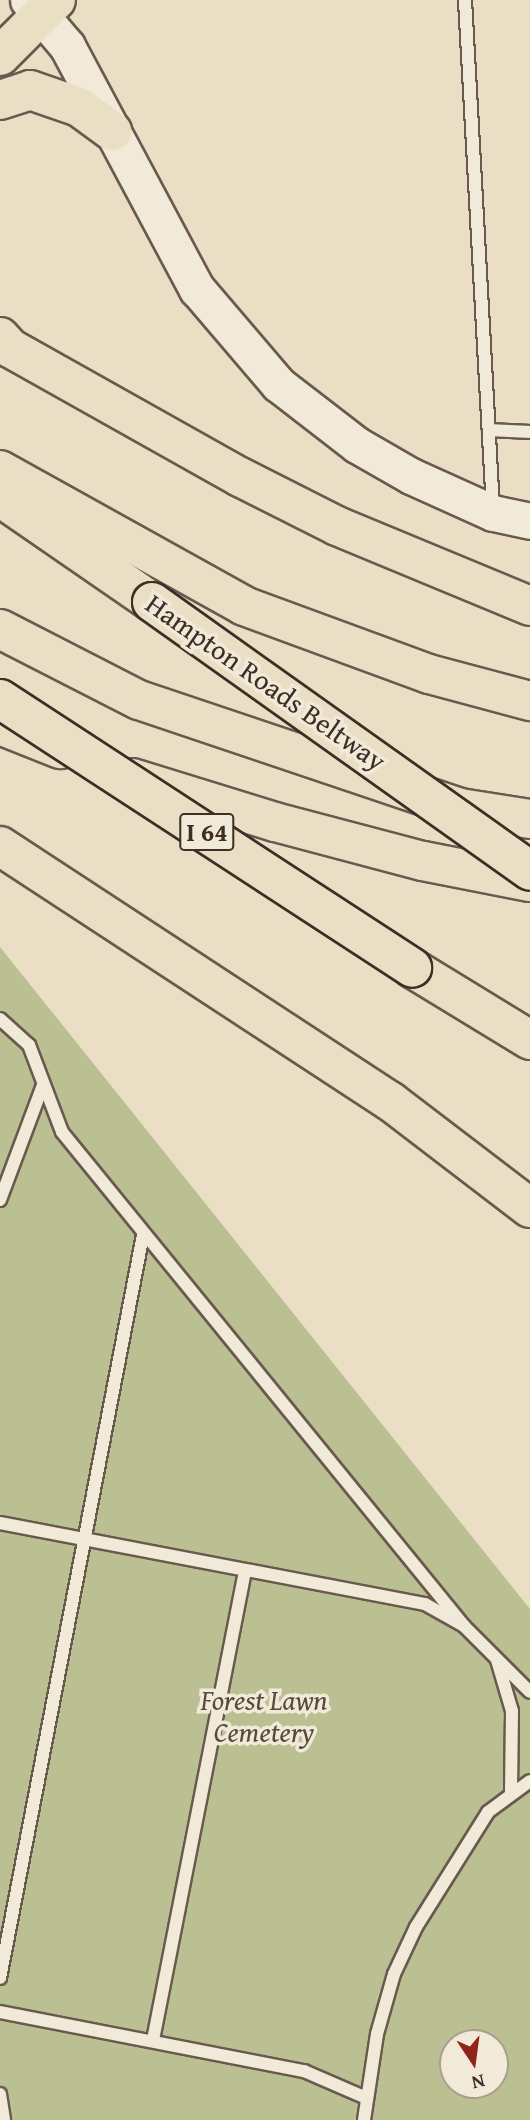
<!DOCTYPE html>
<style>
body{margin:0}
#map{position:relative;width:530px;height:2120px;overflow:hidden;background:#eadec5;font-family:"Gentium Book Plus",serif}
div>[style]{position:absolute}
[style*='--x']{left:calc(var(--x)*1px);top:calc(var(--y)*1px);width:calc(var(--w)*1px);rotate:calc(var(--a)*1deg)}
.green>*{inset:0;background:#bbc092}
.roads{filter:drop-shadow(2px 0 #6a594e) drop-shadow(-2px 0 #6a594e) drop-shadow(0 2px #6a594e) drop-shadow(0 -2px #6a594e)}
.service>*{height:12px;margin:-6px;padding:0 6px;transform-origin:6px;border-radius:6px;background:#f1ead9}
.secondary>*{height:35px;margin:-17.5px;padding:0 17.5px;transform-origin:17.5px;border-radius:17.5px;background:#f1ead9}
.primary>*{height:38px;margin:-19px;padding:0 19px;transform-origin:19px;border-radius:19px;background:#eadec5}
.motorway>*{height:38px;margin:-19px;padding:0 19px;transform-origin:19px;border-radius:19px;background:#eadec5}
.bridges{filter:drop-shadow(2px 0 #3f2d26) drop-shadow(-2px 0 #3f2d26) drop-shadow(0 2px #3f2d26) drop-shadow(0 -2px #3f2d26)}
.motorway-bridge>*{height:38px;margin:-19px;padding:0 19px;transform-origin:19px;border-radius:19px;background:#eadec5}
span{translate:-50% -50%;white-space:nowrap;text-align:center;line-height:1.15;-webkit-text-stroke:7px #f1ead9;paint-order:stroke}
.shield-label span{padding:2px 5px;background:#f1ead9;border:2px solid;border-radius:5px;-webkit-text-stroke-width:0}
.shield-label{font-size:26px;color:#3f2d26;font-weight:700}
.street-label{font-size:28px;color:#3f2d26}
.park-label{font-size:28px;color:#584a3c;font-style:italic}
.north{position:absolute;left:439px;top:2029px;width:70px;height:70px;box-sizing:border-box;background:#f1ead9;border:2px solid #aa9e91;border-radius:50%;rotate:167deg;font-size:19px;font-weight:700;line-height:28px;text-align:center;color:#3f2d26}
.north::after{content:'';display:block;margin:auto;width:24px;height:32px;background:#8f2418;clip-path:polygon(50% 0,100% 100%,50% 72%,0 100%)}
</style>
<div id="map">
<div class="green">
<i style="clip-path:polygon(evenodd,0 947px,530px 1609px,530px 2120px,0 2120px,0 947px,453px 2043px,495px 2043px,495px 2085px,453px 2085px,453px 2043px)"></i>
</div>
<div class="roads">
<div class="service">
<i style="--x:465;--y:0;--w:510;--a:86.85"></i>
<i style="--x:489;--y:430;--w:41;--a:2.8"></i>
<i style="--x:0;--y:1019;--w:39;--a:42"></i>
<i style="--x:29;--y:1045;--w:93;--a:69.2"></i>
<i style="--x:62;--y:1132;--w:637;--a:50.86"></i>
<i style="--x:0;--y:1200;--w:123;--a:-69.5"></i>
<i style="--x:0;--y:1523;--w:433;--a:10.8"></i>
<i style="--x:425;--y:1604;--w:45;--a:29.4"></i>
<i style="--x:464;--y:1626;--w:93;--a:45"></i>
<i style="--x:497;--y:1660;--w:53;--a:73.6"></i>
<i style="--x:512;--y:1711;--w:81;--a:90.7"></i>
<i style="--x:0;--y:1978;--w:757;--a:-79.11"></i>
<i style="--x:0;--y:2012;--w:310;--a:11"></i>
<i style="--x:304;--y:2071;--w:68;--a:23.5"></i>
<i style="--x:153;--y:2040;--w:478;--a:-78.9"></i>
<i style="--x:0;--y:2094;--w:26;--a:81"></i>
<i style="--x:364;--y:2120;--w:87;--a:-81.4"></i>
<i style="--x:377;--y:2034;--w:62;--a:-74.2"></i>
<i style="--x:394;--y:1974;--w:52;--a:-64.9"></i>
<i style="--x:416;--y:1927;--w:136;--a:-57.9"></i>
<i style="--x:488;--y:1812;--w:52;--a:-36.4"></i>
</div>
<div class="secondary">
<i style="--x:28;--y:0;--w:60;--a:49.7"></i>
<i style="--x:67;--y:46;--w:276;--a:61.9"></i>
<i style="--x:197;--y:289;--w:125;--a:49.5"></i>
<i style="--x:278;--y:384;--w:100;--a:37.7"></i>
<i style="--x:357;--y:445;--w:62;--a:29.9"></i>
<i style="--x:411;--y:476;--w:90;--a:24.3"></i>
<i style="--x:493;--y:513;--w:38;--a:12"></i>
</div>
<div class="primary">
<i style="--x:0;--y:56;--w:79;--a:-45"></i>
<i style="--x:0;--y:100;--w:32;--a:-18"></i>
<i style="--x:30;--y:90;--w:52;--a:19.1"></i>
<i style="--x:79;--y:107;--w:41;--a:36"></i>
</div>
<div class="motorway">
<i style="--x:0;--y:337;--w:15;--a:48"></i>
<i style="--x:10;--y:348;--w:264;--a:29.3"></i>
<i style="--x:240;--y:477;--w:109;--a:26.8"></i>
<i style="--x:337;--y:526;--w:209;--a:22.5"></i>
<i style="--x:0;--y:470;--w:279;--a:29.1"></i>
<i style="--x:244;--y:606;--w:197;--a:20.2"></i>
<i style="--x:429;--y:674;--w:105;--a:15"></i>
<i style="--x:0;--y:497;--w:185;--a:34.6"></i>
<i style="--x:0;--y:629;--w:156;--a:27.1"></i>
<i style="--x:139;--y:700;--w:339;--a:18.6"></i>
<i style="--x:460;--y:808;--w:71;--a:8.9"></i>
<i style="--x:0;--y:725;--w:65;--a:21.8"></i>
<i style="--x:132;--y:778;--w:150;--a:17.1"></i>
<i style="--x:275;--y:822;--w:153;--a:14.8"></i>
<i style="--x:423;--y:861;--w:109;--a:11.1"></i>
<i style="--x:0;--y:846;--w:466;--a:33.2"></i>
<i style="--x:390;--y:1101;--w:176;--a:37.4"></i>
<i style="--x:412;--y:968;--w:138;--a:31.4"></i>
</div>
</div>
<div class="bridges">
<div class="motorway-bridge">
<i style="--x:152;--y:602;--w:464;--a:35.4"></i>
<i style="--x:0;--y:699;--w:492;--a:33.1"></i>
</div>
</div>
<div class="shield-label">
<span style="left:207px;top:832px">I 64</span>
</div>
<div class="street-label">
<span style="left:266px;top:682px;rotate:35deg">Hampton Roads Beltway</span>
</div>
<div class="park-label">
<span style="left:264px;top:1716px">Forest Lawn<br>Cemetery</span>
</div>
<div class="north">N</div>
</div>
